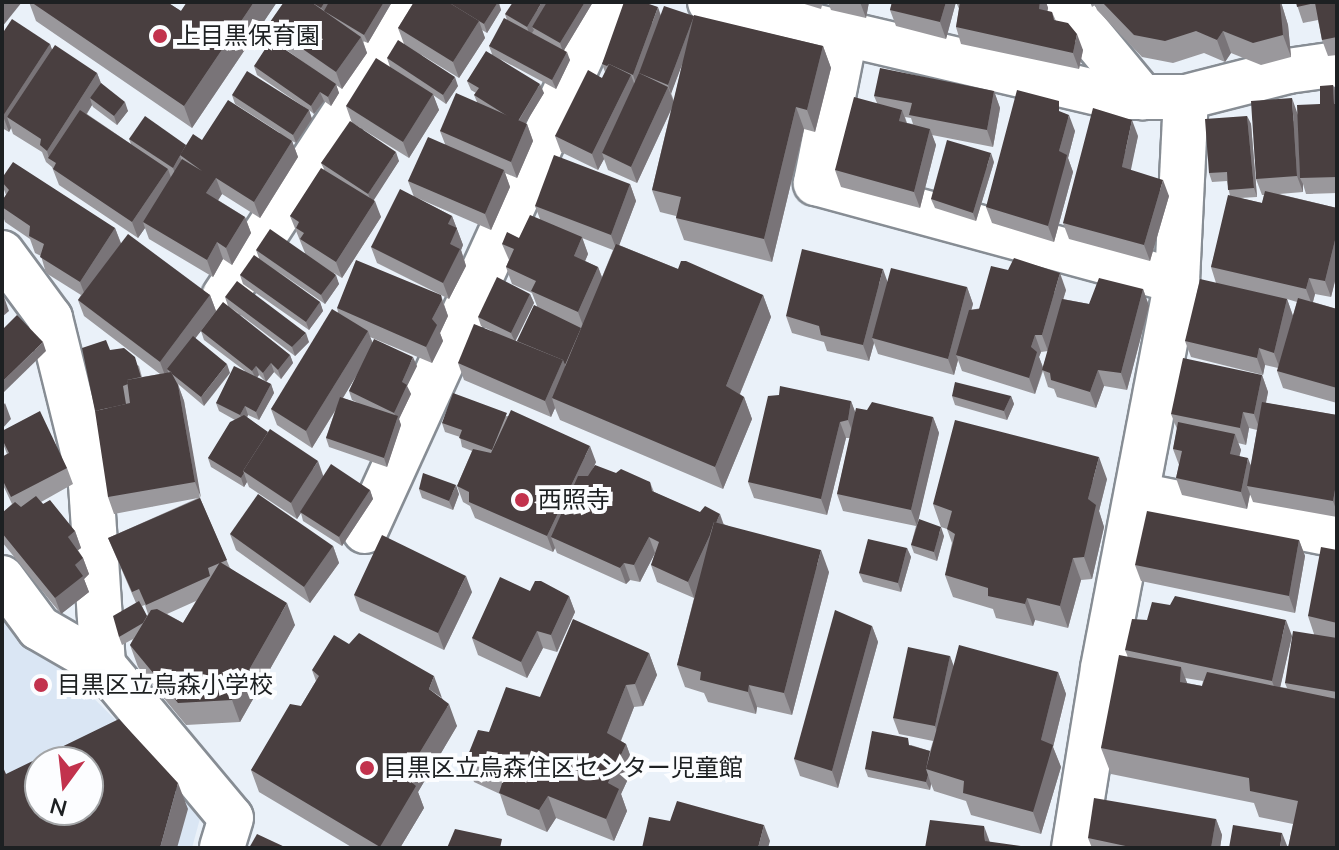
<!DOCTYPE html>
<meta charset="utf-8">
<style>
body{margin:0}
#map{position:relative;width:1339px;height:850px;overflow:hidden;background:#eaf1f9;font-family:Mulish,"Noto Sans JP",sans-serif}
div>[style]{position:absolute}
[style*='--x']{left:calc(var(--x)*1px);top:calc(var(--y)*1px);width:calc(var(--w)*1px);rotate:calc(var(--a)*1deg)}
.built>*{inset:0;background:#dae6f4}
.roads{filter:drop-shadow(2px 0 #878d94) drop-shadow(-2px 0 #878d94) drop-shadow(0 2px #878d94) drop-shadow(0 -2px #878d94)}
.minor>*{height:44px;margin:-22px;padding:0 22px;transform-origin:22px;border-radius:22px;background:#fff}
.wall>*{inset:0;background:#9a989c}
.shaded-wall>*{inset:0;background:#797478}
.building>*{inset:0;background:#493f40}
.dots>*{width:22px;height:22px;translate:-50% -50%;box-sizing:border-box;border:4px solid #fcfdff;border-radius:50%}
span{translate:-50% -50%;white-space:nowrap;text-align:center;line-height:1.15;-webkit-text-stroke:8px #fcfdff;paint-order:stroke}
.poi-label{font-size:24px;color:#1d2022}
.left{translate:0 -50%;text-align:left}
.frame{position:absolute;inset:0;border:4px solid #1d2022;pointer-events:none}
.north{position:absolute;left:24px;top:746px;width:80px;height:80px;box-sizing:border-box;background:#fcfdff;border:2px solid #a3a5a7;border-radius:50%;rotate:195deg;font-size:22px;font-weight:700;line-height:32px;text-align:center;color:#1d2022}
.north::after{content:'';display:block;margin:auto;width:28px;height:36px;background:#c2324d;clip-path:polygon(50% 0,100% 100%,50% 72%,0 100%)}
</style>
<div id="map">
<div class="built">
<i style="clip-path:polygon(evenodd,2px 607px,194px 798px,202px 811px,192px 848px,2px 848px,2px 607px,40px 762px,88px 762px,88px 810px,40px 810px,40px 762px)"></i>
</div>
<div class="roads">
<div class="minor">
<i style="--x:710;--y:2;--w:415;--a:13.2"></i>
<i style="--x:1114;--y:97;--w:72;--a:0"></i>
<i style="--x:1186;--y:97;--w:105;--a:-14.3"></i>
<i style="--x:1288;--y:71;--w:49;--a:-8.1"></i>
<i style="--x:1063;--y:2;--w:124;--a:50.3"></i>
<i style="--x:845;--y:36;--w:150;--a:101.2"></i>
<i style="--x:816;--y:183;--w:374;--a:15.2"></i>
<i style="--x:2;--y:253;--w:81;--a:53.6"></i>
<i style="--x:50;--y:318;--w:171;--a:76.1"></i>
<i style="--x:91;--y:484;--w:181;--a:86.2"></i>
<i style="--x:224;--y:297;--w:280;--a:-56.8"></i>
<i style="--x:377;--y:63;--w:69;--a:-61.6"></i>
<i style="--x:1138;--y:495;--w:203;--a:11.4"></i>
<i style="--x:365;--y:531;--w:581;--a:-65.51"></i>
<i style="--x:2;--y:578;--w:62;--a:53.5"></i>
<i style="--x:39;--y:628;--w:74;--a:30"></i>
<i style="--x:103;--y:665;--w:199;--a:50.1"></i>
<i style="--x:231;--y:818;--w:31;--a:107"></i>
<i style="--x:1074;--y:848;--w:182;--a:-80.8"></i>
<i style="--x:1103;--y:668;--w:394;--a:-79.2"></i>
<i style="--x:1177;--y:281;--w:184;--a:-87.2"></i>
</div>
</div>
<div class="wall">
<i style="clip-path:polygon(29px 2px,167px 2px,181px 11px,187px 2px,277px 2px,192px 128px,36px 21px)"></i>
<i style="clip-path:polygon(284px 2px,392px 2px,368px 43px,363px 41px,367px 53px,342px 89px,336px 85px,339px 93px,331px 106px,324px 101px,314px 114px,309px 110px,312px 119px,296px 143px,292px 141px,298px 157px,260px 218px,222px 194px,218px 200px,245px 217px,251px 233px,232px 265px,223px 259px,213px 277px,149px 239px,145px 228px,138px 238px,59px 185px,52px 167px,46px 162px,42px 152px,13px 134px,11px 128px,9px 132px,2px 128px,2px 34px,50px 44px,52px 50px,97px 73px,101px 83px,128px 111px,117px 125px,93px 107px,92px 105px,87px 114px,131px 144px,129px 139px,186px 145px,202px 140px,280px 133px,235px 104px,232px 95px,304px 107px,257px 75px,254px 66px,324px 77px,274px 41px,268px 25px)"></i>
<i style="clip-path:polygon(414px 2px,499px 2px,501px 10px,487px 33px,482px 30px,485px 38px,459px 78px,420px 54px,458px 86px,446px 104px,433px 95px,439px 110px,409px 158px,354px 124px,399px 161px,373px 200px,381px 217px,342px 278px,334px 273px,339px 284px,325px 304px,276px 270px,320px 302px,323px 311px,309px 330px,243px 284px,240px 275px,259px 258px,256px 250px,305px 253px,290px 216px,324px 169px,321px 163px,352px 123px,346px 106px,390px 67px,387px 58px,404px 44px,398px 28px)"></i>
<i style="clip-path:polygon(593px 2px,564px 50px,570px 60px,556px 89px,500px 59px,544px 93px,525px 124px,527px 124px,533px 141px,517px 178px,505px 173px,510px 187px,491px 230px,415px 197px,452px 216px,463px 245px,461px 250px,466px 266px,449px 299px,377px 263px,371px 247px,414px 197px,408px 181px,445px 144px,440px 131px,477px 102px,474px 95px,476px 93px,471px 90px,467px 81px,492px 54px,489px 46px,507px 20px,505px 14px)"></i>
<i style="clip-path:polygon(798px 2px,823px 2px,821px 9px)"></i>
<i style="clip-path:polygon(828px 2px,869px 2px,866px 18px,831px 10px)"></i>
<i style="clip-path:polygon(892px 2px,1046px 2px,1048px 8px,1047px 11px,1052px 12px,1056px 21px,1083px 50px,1079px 69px,961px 44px,956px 27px,959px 9px,956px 2px,946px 39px,896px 26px,890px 10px)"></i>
<i style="clip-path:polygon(1090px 2px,1281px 2px,1288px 25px,1291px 57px,1261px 65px,1231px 53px,1225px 62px,1204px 53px,1173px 63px,1142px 57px,1097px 10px,1095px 5px,1092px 7px)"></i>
<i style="clip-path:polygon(1296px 2px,1337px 2px,1337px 55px,1328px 56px,1322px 40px,1318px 20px,1303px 23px)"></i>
<i style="clip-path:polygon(evenodd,661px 16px,694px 16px,823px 46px,831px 68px,815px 132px,804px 129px,772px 262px,684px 240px,676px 218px,676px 216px,660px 212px,652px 190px,671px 110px,637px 183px,608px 170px,604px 159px,598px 170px,561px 152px,555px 136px,602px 78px,605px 72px,602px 64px,661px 16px,682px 64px,674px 101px,671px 93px,682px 64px)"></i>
<i style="clip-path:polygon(evenodd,1333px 85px,1337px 95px,1337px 193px,1306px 194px,1303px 184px,1303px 192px,1279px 194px,1337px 208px,1337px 273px,1331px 297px,1315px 294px,1313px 302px,1337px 309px,1337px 403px,1283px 388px,1277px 371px,1278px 368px,1265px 365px,1263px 375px,1191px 357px,1185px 341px,1216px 283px,1211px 267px,1230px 196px,1227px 181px,1212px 182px,1209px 173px,1247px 116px,1251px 124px,1257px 197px,1240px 198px,1262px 203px,1264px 195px,1262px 195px,1256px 179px,1298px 114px,1320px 104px,1333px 85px,1287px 299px,1297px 302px,1293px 316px,1287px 299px)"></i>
<i style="clip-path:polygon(evenodd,994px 91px,1000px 108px,993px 147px,932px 135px,936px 145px,920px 208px,841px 187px,835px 170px,877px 103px,874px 96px,994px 91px,905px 117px,911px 118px,913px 124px,907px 123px,905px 117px)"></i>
<i style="clip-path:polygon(1064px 113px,1075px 131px,1068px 158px,1073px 172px,1054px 242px,992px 223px,986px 207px)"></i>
<i style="clip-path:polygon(1138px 136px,1130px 170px,1169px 196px,1150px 261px,1069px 239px,1063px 223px)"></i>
<i style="clip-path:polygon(994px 162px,976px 221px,935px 208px,931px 199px)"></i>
<i style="clip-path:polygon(evenodd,2px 178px,115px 228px,121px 243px,210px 295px,216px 311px,228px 306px,225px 297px,309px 342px,295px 356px,230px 307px,290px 355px,293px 363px,281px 379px,274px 372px,266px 382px,259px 375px,257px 377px,271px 384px,274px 393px,259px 420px,248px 415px,247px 417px,323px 476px,370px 490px,373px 499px,342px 546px,303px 521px,301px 513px,297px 519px,249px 487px,247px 482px,244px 487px,211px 467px,208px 458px,235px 420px,219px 411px,216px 403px,245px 371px,204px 340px,201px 331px,195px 338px,204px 406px,178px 384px,184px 401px,200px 498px,230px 568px,295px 625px,240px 722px,186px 725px,138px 667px,130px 645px,133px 639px,122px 645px,119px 637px,136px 603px,108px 538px,198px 498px,114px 514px,108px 497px,110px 350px,139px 366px,142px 377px,160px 374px,84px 316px,78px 300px,81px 295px,46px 273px,41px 256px,35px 253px,30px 239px,5px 222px,2px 213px,2px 201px,6px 195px,2px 184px,2px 178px,196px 601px,183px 623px,167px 614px,196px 601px,2px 178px,145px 605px,148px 614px,147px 616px,142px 606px,145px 605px)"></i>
<i style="clip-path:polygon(evenodd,630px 184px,636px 201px,619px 245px,678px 269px,763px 295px,771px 317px,740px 394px,744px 397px,752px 419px,723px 489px,560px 420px,555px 408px,551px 417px,464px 380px,458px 363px,492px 331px,481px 326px,478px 317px,530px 294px,534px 303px,515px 341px,517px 341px,537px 306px,532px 293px,512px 284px,506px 267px,509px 260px,502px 244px,519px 238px,540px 219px,535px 206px,630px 184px,582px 238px,613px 250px,602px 277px,598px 267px,585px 261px,588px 254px,582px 238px)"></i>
<i style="clip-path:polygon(evenodd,887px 282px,967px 287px,973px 304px,971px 310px,1066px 290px,1063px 299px,1089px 304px,1143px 289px,1149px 306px,1127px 390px,1104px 386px,1096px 408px,1057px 397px,1054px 389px,1048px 387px,1043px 371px,1035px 394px,962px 371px,958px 360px,954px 375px,878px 354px,874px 343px,869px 361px,827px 351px,824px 342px,792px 333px,786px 316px,887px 282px,1048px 351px,1043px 367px,1039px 357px,1041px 352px,1048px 351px)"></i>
<i style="clip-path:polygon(evenodd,441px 295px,448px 316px,440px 333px,443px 341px,432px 363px,370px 337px,373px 343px,417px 366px,407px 386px,411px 394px,399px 419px,401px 425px,387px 467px,329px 447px,326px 438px,335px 411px,312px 448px,277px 425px,271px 409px,338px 312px,337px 308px,441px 295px,356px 376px,349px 391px,352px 400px,358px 403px,343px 398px,356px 376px)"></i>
<i style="clip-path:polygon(evenodd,1262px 375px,1268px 392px,1266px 403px,1337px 415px,1337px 517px,1253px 502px,1250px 494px,1247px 509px,1182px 495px,1176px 478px,1179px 465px,1173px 449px,1177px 429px,1171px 414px,1262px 375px,1249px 428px,1257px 430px,1251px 465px,1239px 456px,1241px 450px,1238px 443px,1246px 445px,1249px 428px)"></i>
<i style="clip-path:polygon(952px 396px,1011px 396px,1014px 404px,1007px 420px,955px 405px)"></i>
<i style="clip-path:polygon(851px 401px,855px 412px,933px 417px,939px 433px,917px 524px,944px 536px,937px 561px,914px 553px,911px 545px,916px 526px,843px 511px,837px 494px,850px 438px,846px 438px,827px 515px,754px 498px,748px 482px)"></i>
<i style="clip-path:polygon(508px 416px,596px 462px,592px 470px,616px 473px,650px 482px,654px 492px,829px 572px,792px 715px,757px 707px,756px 714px,708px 702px,704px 693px,685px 687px,677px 665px,694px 598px,657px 582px,651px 565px,655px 553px,640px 582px,630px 580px,626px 584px,557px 553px,555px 548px,553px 552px,475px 518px,470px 506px,463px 502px,457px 486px,472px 451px,462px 447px,460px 437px,445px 432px,442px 423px)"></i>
<i style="clip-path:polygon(2px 431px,67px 468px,73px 484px,41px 502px,75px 531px,81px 548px,78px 550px,83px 558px,89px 574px,84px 579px,89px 592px,61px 614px,2px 542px,2px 513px,12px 504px,2px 483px,2px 457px,7px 454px,2px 441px)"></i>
<i style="clip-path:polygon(1107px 479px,1099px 511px,1104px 527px,1092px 579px,1081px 580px,1068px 628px,1035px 620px,1033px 626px,996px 618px,993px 609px,953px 597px,945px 575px,952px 543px,947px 529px,941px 527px,933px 504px)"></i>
<i style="clip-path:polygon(419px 489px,459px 494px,453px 510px,422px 498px)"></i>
<i style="clip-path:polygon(230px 534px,333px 546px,339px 563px,310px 603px,236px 550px)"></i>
<i style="clip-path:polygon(1299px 540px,1305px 556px,1295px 613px,1141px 581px,1135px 565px)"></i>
<i style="clip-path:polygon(907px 548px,911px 557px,901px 592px,863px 582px,859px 573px)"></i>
<i style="clip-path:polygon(evenodd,1337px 550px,1337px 848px,1288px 848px,1293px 824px,1259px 817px,1254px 803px,1111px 774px,1101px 748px,1128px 657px,1125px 650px,1292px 636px,1280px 687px,1287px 688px,1285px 683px,1314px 634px,1308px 616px,1337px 550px,1185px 678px,1203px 681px,1202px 686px,1187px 683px,1185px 678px)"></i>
<i style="clip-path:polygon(530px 591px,569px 596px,575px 612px,557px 652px,543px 648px,527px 678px,478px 655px,472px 638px)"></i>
<i style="clip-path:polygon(472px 592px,444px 650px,360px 611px,354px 595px)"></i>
<i style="clip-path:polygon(872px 626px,878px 642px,838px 788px,800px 776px,794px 759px)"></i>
<i style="clip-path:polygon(649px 653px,657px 675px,643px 706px,634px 707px,621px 741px,626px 744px,634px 766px,621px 794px,627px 811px,614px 841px,556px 818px,547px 832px,507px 815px,500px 794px,474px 782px,466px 760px,489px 732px,540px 697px)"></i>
<i style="clip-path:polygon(950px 656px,953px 666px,1058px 672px,1066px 694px,1053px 747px,1061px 767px,1041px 834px,971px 815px,966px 801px,934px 791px,931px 784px,930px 790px,868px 777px,865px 769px,911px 745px,930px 751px,933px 741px,899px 734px,893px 718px)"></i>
<i style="clip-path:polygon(312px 670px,442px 698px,457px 726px,418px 792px,424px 808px,400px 848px,353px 848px,259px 792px,251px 770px,301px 706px,316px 681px)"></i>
<i style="clip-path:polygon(1216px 819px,1222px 835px,1220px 848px,1092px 848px,1088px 838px)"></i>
</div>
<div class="shaded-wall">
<i style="clip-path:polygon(3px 2px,22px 2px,2px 27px,2px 3px)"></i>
<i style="clip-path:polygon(254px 2px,277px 2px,192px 128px,184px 106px)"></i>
<i style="clip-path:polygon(325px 2px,333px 2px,327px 13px,321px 8px)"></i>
<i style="clip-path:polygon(384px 2px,392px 2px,368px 43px,364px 35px)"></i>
<i style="clip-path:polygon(498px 2px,501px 10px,487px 33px,484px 24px)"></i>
<i style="clip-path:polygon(542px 2px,550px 2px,532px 27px,534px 30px,530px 36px,527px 27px)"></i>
<i style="clip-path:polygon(585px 2px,593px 2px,563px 52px,560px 43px)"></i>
<i style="clip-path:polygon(860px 2px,869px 2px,866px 18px)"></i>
<i style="clip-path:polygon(946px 2px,956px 2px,946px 39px,940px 22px)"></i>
<i style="clip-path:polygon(1040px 2px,1046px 2px,1048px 8px,1045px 25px,1039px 9px)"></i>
<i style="clip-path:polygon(1271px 2px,1281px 2px,1288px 25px,1291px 57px)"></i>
<i style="clip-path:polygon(658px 7px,661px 16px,636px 84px,633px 75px)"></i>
<i style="clip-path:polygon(694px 16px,697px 25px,671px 94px,668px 85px)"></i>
<i style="clip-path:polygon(479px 21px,485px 38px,459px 78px,453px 62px)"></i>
<i style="clip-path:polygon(1223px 31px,1231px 53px,1225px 62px,1217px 40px)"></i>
<i style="clip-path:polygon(1077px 34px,1083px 50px,1079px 69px,1073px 53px)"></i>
<i style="clip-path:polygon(361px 37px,367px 53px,342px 89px,336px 72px)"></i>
<i style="clip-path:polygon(50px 44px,56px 61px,7px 117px,11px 128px,9px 132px,3px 116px)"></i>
<i style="clip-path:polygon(823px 46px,831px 68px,815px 132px,807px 110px)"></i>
<i style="clip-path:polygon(567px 52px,570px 60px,556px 89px,552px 80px)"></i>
<i style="clip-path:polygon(97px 73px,103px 89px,90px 98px,92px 105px,56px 162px,49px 158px,47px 151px)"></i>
<i style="clip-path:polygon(631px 75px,637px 91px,602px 153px,604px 159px,598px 170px,592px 154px)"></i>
<i style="clip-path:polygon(455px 77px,458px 86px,446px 104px,443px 95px)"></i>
<i style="clip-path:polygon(336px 84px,339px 93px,331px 106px,328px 97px)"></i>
<i style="clip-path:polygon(540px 84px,544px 93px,521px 131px,518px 122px)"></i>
<i style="clip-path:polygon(1333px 85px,1337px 95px,1337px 112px,1334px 104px)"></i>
<i style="clip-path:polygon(668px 87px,674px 103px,637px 183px,631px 167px)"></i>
<i style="clip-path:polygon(994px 91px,1000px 108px,993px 147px,987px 130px)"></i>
<i style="clip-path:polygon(320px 92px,324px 101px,314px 114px,311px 106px)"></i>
<i style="clip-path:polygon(433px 94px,439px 110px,409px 158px,403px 142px)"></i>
<i style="clip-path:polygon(1292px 98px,1298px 115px,1300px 178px,1303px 184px,1303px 192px,1297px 176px)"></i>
<i style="clip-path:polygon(125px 102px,128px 111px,117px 125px,114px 116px)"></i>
<i style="clip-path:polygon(796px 107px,804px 129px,772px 262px,764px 239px)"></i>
<i style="clip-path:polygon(309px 110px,312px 119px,296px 143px,293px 135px)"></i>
<i style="clip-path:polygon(902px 110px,908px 127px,899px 121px)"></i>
<i style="clip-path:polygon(1069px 115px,1075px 131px,1068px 158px,1073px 172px,1054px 242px,1048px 226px,1059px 151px)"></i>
<i style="clip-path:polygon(1247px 116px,1251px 124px,1257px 197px,1254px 188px)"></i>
<i style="clip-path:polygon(1132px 120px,1138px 136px,1128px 184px,1122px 167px)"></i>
<i style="clip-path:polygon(527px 124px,533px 141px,517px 178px,511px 162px)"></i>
<i style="clip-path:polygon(930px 129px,936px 145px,920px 208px,914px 192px)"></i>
<i style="clip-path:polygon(292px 141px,298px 157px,260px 218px,254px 202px)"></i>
<i style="clip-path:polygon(396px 152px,399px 161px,372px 203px,368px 194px)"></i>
<i style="clip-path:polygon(991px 153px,994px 162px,976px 221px,973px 213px)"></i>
<i style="clip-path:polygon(180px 156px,183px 165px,176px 176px,173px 168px)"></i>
<i style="clip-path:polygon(168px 169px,174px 186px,143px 222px,145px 228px,138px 238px,132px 222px)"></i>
<i style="clip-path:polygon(504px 170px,510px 187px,491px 230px,485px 214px)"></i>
<i style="clip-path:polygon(216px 178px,222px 194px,212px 210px,206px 193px)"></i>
<i style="clip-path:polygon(1163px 180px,1169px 196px,1150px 261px,1144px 245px)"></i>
<i style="clip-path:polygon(630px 184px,636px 201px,617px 251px,611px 235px)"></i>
<i style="clip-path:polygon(375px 201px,381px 217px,342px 278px,336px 262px)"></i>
<i style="clip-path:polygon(452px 216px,463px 245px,461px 250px,466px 266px,449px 299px,443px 283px,450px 244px,448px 224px)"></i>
<i style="clip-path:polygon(245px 217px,251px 233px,232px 265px,226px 248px)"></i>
<i style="clip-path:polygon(115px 228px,121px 244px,86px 298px,80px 282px)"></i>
<i style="clip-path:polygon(1337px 232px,1337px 273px,1331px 297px,1325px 281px)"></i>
<i style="clip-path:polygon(582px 237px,588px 254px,580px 273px,574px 256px)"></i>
<i style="clip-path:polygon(217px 242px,223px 259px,213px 277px,207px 260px)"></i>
<i style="clip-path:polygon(598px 267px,604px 283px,584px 328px,578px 312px)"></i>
<i style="clip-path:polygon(883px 269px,889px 286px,872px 338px,874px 343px,869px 361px,863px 345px)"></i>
<i style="clip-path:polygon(1060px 273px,1066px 290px,1048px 351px,1042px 335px)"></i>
<i style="clip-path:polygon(336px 275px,339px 284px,325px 304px,321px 295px)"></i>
<i style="clip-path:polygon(1309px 278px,1315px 294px,1312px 305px,1306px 289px)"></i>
<i style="clip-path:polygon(967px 287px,973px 304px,959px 356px,956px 355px,958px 360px,954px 375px,948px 359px)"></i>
<i style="clip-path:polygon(1143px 289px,1149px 306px,1127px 390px,1121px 373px)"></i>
<i style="clip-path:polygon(3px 294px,9px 311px,2px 317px,2px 295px)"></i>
<i style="clip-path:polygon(530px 294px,534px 303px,515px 342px,511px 333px)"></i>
<i style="clip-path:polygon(210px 295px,216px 311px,170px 372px,167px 369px,169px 374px,166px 378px,160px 362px)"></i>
<i style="clip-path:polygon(763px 295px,771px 317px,734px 408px,726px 386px)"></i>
<i style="clip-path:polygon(1287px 299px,1293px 316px,1280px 369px,1274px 353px)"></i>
<i style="clip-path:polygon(442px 300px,448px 316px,440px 333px,443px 341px,432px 363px,426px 347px,432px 319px)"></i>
<i style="clip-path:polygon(320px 302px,323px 311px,309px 330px,306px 322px)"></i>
<i style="clip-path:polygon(368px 331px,374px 347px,312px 448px,306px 431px)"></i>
<i style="clip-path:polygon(306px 333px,309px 342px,295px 356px,292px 347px)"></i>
<i style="clip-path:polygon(1035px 335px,1041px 352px,1039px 357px,1043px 368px,1035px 394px,1029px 378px,1031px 347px)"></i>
<i style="clip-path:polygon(43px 342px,46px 351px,2px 394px,2px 382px)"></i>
<i style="clip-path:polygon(1259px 348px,1265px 365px,1263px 375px,1257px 358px)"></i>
<i style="clip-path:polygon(290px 355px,293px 363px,281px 379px,278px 370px)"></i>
<i style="clip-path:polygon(413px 357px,417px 366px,407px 386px,411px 394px,399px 419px,401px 425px,387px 467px,384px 458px,397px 419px,394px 413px,402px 382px)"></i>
<i style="clip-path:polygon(563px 360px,569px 376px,552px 398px,555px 408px,551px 417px,545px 401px)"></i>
<i style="clip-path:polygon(271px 363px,274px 372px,266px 382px,263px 373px)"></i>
<i style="clip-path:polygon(227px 364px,230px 373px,204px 406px,201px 397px)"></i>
<i style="clip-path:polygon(256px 366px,259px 375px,256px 379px,252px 371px)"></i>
<i style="clip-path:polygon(1098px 370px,1104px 386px,1096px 408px,1090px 392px)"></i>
<i style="clip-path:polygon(1262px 375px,1268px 392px,1260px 430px,1254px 414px)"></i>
<i style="clip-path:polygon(271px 384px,274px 393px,259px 420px,256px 412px)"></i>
<i style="clip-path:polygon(178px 385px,184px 401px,201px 498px,195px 482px)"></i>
<i style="clip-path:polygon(1011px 396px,1014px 404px,1007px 420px,1004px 411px)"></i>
<i style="clip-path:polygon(744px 397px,752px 419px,723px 489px,715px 467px)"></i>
<i style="clip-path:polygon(851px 401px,857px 417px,854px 436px,848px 420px)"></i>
<i style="clip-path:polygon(5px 403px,11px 419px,2px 429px,2px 407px)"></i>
<i style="clip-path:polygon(245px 406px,248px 415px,244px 424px,240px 415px)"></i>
<i style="clip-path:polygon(1243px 412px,1249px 428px,1246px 445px,1240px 428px)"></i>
<i style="clip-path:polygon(933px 417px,939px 433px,917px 526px,911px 510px)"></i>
<i style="clip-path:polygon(840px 422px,846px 438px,827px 515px,821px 499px)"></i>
<i style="clip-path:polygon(1235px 434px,1241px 450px,1236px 470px,1230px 454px)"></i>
<i style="clip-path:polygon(590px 446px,596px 462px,559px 540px,551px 537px,555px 548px,553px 552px,547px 536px)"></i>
<i style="clip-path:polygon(1099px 457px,1107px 479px,1099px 511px,1104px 527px,1092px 579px,1084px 557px,1088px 499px)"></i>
<i style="clip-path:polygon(1248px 458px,1254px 474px,1247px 486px,1250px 494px,1247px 509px,1241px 492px)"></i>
<i style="clip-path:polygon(318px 461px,324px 478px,297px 519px,291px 503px)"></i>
<i style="clip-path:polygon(244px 473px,247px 482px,244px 487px,241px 478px)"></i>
<i style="clip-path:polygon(1337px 479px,1337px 512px,1333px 501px)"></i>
<i style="clip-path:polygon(456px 485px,459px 494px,453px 510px,449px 501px)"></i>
<i style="clip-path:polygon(370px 490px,373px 499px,342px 546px,339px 537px)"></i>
<i style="clip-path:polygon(720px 514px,726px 531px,694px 598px,688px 582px)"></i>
<i style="clip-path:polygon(941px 527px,944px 536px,937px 561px,934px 552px)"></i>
<i style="clip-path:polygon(75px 531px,81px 548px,74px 553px,68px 537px)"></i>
<i style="clip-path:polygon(649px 537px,655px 553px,640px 582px,634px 565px)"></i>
<i style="clip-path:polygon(1299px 540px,1305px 556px,1295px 613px,1289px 596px)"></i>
<i style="clip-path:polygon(333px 546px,339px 563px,310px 603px,304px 587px)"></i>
<i style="clip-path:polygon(907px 548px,911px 557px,901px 592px,898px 583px)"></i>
<i style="clip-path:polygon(821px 550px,829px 572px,792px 715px,784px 693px)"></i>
<i style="clip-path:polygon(83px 558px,89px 574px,84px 579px,89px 592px,61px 614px,55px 598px,75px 565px)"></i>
<i style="clip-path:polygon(1073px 558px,1081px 580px,1068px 628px,1060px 606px)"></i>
<i style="clip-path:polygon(624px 563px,630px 580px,626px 584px,620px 568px)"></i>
<i style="clip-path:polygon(466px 576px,472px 592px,444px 650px,438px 633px)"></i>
<i style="clip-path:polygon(569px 596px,575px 612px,557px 652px,551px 635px)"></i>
<i style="clip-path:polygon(1027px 598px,1035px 620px,1033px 626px,1025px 604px)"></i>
<i style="clip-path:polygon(287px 603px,295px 625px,240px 722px,232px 700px)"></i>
<i style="clip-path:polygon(1286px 620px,1292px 636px,1278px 697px,1272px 681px)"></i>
<i style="clip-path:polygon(872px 626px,878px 642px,838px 788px,832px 771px)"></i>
<i style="clip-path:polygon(537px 631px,543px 648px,527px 678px,521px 662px)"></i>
<i style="clip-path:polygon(649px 653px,657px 675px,643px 706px,635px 684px)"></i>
<i style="clip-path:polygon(950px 656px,956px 672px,941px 742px,935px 726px)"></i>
<i style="clip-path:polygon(1181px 667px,1191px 693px,1180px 682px)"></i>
<i style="clip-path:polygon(1058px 672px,1066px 694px,1053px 747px,1061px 767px,1041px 834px,1033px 812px,1041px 740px)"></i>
<i style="clip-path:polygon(434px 676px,442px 698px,429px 689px)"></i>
<i style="clip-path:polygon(626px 685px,634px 707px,615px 755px,607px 733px)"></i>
<i style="clip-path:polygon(749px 685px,757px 707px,756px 714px,748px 692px)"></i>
<i style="clip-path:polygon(449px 704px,457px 726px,418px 792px,424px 808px,400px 848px,380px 848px,405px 777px)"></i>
<i style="clip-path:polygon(626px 744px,634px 766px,621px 794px,627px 811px,614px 841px,606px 819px,608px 783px)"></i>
<i style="clip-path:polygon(928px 775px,931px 784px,930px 790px,926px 782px)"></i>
<i style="clip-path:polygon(178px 783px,188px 809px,177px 848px,160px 848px)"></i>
<i style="clip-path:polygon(548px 796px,556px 818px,547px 832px,539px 810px)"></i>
<i style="clip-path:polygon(1216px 819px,1222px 835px,1220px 848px,1211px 848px)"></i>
<i style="clip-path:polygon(764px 825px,770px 841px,768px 848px,758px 848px)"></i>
<i style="clip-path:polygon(984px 826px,992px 848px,985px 841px)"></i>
<i style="clip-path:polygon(1282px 833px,1288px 848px,1280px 848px)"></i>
</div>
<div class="building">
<i style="clip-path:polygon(31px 2px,167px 2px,181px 11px,187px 2px,254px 2px,184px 106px)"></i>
<i style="clip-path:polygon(284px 2px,311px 2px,361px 37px,336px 72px,268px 25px)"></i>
<i style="clip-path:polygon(311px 2px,325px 2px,321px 8px)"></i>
<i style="clip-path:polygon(329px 2px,384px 2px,364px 35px,324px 11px)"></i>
<i style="clip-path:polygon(414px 2px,448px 2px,479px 21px,453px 62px,398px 28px)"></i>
<i style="clip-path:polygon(448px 2px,498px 2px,484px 24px)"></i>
<i style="clip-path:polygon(513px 2px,542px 2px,527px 27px,505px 14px)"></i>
<i style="clip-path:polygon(547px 2px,585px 2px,560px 43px,532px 27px)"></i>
<i style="clip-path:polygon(624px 2px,643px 2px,658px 7px,633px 75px,609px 64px,607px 66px,602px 64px)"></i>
<i style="clip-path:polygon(892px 2px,946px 2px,940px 22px,890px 10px)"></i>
<i style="clip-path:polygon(960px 2px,1040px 2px,1039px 9px,1052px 12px,1054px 20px,1068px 23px,1077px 34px,1073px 53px,956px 27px)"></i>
<i style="clip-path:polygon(1102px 2px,1279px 2px,1280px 3px,1283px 35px,1253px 43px,1223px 31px,1217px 40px,1196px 31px,1165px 41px,1134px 35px)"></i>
<i style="clip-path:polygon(1296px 2px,1337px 2px,1337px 37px,1322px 40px,1315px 3px,1297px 7px)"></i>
<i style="clip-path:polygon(664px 6px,694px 16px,668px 85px,639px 73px)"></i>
<i style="clip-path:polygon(694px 15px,823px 46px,807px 110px,796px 107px,764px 239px,676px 218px,681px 197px,652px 190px)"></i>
<i style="clip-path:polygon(504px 18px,567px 52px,552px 80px,489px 46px)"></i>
<i style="clip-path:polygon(12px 19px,50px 44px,3px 116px,2px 34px)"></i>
<i style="clip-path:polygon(271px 40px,336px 84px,328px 97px,320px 92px,311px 106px,254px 66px)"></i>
<i style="clip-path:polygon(398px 40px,455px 77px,443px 95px,387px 58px)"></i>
<i style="clip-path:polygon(55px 45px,97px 73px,47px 151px,40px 145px,41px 139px,7px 117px)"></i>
<i style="clip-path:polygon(486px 51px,540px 84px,518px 121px,509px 117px,474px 95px,479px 88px,467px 81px)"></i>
<i style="clip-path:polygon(376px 58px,433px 94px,403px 142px,346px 106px)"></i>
<i style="clip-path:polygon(609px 64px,631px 75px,592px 154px,555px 136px,588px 70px,602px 78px)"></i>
<i style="clip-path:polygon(880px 68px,994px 91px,987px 130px,909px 115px,912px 103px,874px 96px)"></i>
<i style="clip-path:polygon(247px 71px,309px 110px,293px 135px,232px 95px)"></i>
<i style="clip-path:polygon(639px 73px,668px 87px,631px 167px,602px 153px)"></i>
<i style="clip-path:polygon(101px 83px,125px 102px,114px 116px,90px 98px)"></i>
<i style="clip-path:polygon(1333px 85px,1334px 104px,1337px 104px,1337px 177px,1300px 178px,1297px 105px,1320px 104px,1320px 86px)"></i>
<i style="clip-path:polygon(1017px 90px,1059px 101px,1059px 111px,1069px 115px,1059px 151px,1067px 155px,1065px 164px,1048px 226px,986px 207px)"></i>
<i style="clip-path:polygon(456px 93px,527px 124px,511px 162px,440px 131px)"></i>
<i style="clip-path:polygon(854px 97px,902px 110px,899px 121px,930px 129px,914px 192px,835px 170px)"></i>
<i style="clip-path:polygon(1292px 98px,1297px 176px,1256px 179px,1251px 101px)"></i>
<i style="clip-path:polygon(228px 100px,292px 141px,254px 202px,216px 178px,206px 193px,245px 217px,226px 248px,217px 242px,207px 260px,143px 222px,182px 159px,202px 171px,180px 155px,193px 134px,202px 140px)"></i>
<i style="clip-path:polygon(1093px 108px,1132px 120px,1122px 167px,1163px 180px,1144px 245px,1063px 223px)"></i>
<i style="clip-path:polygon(80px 110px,168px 169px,132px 222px,53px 169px,56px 163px,48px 158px)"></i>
<i style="clip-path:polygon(145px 116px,186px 145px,173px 168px,129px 139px)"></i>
<i style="clip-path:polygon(1247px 116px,1254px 188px,1228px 190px,1227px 172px,1209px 173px,1205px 119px)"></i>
<i style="clip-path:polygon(350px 121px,396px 152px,368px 194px,321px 163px)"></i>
<i style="clip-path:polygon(428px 137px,504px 170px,485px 214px,408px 181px)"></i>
<i style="clip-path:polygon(947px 140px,991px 153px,973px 213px,931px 199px)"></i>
<i style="clip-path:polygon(554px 155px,630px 184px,611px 235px,535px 206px)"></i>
<i style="clip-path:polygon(13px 162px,115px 228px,80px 282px,40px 257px,44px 244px,29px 236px,30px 226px,2px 207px,2px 201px,9px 190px,2px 182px,2px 178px)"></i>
<i style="clip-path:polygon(321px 168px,375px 201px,336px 262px,300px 239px,304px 233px,296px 228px,299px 222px,290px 216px)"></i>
<i style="clip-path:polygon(400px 189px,452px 216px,448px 224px,457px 228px,450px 244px,460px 249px,443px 283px,371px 247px)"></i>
<i style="clip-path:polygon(1265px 191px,1337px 208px,1337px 232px,1325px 281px,1309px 278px,1306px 289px,1211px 267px,1228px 195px,1262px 203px)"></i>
<i style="clip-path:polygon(530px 215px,582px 237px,574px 256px,598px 267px,578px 312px,531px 291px,536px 281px,506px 267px,514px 249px,502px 244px,507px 232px,519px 238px)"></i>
<i style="clip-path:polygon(270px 229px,336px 275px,321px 295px,256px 250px)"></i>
<i style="clip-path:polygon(128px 234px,210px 295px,160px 362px,78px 300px)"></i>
<i style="clip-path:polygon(616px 244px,678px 269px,681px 261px,686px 261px,763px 295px,726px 386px,744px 397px,715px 467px,552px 398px)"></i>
<i style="clip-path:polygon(802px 249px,883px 269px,863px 345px,821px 335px,819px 326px,786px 316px)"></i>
<i style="clip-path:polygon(254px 255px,320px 302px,306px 322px,240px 275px)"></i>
<i style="clip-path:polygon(1014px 258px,1060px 273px,1042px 335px,1035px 335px,1031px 347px,1037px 352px,1029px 378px,956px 355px,969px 310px,979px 309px,991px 266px,1008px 270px)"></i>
<i style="clip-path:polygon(356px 260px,441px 295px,442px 300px,432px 319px,437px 325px,426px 347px,337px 308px)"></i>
<i style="clip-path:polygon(891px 268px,967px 287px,948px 359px,872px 338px)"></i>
<i style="clip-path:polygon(497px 277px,530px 294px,511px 333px,478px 317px)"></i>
<i style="clip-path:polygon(1099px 278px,1143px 289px,1121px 373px,1098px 370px,1090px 392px,1051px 380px,1050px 373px,1042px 370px,1062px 299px,1089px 304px)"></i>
<i style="clip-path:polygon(1200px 279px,1287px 299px,1274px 353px,1259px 348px,1257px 358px,1185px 341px)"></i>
<i style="clip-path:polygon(237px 281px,306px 333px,292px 347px,225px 297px)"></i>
<i style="clip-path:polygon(1298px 298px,1337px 309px,1337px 388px,1277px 371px)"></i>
<i style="clip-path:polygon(223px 302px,290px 355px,278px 370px,271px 363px,263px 373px,256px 366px,252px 371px,201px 331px)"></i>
<i style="clip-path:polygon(534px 305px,581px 328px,565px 365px,563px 360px,517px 341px)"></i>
<i style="clip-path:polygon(332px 309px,368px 331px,306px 431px,271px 409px)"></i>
<i style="clip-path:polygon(17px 315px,43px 342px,2px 382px,2px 330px)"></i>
<i style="clip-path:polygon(474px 324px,563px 360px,545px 401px,458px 363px)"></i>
<i style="clip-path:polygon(193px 336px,227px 364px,201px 397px,172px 374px,171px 372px,167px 369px)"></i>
<i style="clip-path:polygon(374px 339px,413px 357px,402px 382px,407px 385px,394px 413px,349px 391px)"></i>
<i style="clip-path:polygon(106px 340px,110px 350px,124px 348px,135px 357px,141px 377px,127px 380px,128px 384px,123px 386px,126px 404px,95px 411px,82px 348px)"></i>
<i style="clip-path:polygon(1183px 358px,1262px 375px,1254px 414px,1243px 412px,1240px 428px,1171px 414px)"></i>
<i style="clip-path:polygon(234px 366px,271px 384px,256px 412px,245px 406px,240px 415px,216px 403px)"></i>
<i style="clip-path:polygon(171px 372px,178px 385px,195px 482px,108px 497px,95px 411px,130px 403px,127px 380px)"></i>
<i style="clip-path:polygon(955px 382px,1011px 396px,1004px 411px,952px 396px)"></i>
<i style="clip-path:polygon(780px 386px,851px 401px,848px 420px,840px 422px,821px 499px,748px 482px,768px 396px,779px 395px)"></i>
<i style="clip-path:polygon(453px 393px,507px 413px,492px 450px,459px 438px,462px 430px,442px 423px)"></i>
<i style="clip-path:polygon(340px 397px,398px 416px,384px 458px,326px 438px)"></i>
<i style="clip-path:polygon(872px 402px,933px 417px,911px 510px,837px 494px,856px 408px,867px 410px)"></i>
<i style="clip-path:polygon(1262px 402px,1337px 415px,1337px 479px,1333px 501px,1247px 486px)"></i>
<i style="clip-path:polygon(511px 410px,590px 446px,547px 536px,469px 502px,469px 492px,457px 486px,473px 449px,491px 453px)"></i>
<i style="clip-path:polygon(40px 411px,67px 468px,11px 497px,2px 479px,2px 457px,9px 453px,2px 439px,2px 431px)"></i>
<i style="clip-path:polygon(244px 415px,268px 432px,243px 471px,244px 473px,241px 478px,208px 458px,230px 422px)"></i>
<i style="clip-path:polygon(955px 420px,1099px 457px,1088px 499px,1096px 505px,1084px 557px,1073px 558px,1060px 606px,1027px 598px,1025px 604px,988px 596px,988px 588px,945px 575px,955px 534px,947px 529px,952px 511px,933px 504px)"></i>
<i style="clip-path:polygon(1178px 422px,1235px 434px,1230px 454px,1248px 458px,1241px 492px,1176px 478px,1182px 451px,1173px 449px)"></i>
<i style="clip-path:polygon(270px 429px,318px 461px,291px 503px,243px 471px)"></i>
<i style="clip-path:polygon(331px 464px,370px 490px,339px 537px,300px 512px)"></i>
<i style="clip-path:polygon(595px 465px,616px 473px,621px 469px,650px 482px,652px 491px,700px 512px,705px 506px,720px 514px,716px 523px,714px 522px,710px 535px,688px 582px,651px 565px,659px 542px,649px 537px,634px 565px,624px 563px,620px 568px,551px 537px,578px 476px,588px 476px)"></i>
<i style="clip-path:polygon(423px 473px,456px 485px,449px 501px,419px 489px)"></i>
<i style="clip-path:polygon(258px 494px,333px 546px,304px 587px,230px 534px)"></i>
<i style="clip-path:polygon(36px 496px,43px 504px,50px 500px,75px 531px,68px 537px,83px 558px,75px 565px,83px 576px,55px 598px,2px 533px,2px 513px,15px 502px,21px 507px)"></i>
<i style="clip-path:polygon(200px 498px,227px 560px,208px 568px,210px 576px,146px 605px,139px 589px,132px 592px,108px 538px)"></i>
<i style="clip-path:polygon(1147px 511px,1299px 540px,1289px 596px,1135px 565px)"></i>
<i style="clip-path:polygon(919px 519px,941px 527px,934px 552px,911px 545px)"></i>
<i style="clip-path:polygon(714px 522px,821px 550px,784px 693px,749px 685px,748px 692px,700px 680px,701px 672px,677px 665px)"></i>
<i style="clip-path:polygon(382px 535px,466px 576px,438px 633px,354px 595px)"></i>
<i style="clip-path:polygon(868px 539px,907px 548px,898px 583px,859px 573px)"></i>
<i style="clip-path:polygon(1321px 547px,1337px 550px,1337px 623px,1308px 616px)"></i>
<i style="clip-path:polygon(220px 562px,287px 603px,232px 700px,178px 703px,130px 645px,151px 610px,157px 609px,183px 623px)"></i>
<i style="clip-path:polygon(500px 577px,530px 591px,535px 581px,541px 581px,569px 596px,551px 635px,537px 631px,521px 662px,472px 638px)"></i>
<i style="clip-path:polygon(1175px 596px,1286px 620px,1272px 681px,1125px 650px,1132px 619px,1147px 620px,1152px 602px,1170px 605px)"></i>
<i style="clip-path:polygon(139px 601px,147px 616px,143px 623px,119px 637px,113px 616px)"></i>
<i style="clip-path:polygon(835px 610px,872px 626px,832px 771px,794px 759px)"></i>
<i style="clip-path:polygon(573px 619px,649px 653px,635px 684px,626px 685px,607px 733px,626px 744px,608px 783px,619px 789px,606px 819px,548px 796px,539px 810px,499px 793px,504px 777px,466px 760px,478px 730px,489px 732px,506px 687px,540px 697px)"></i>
<i style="clip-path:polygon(1293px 631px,1337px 638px,1337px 692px,1285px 683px)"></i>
<i style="clip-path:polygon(359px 633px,434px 676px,429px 689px,449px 704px,405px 777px,416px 786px,380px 847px,251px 770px,290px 704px,301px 706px,319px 676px,312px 670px,334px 635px,349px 644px)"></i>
<i style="clip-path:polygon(959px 645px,1058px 672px,1041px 740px,1053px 745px,1033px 812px,963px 793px,964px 781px,926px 769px)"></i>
<i style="clip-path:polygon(908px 647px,950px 656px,935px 726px,893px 718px)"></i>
<i style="clip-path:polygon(1119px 655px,1181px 667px,1180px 682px,1202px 686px,1207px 672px,1337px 699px,1337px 848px,1288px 848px,1298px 801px,1250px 791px,1249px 778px,1101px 748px)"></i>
<i style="clip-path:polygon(evenodd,119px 719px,178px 783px,160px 848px,2px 848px,2px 765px,6px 774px,119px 719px,40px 762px,88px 762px,88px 810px,40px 810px,40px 762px)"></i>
<i style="clip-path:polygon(872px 731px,908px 738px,909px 745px,930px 751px,926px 769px,928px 775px,926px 782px,865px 769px)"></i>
<i style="clip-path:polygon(1094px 798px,1216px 819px,1211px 848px,1135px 848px,1088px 838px)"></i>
<i style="clip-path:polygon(677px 801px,764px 825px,758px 848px,642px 848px,649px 817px,670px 821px)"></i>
<i style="clip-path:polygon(930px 820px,984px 826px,985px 841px,1028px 847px,1028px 848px,925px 848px)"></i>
<i style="clip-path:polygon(1233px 825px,1282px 833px,1280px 848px,1229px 848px)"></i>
<i style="clip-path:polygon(455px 829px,502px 839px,500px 848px,447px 848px)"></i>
<i style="clip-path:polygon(257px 834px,287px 848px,249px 848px)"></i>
</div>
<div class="dots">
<i style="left:160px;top:36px;background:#c2324d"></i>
<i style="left:522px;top:500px;background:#c2324d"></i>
<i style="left:41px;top:685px;background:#c2324d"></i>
<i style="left:367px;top:768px;background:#c2324d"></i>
</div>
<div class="poi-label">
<span class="left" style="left:176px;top:36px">上目黒保育園</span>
<span class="left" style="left:538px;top:500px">西照寺</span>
<span class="left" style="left:57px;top:685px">目黒区立烏森小学校</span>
<span class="left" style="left:383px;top:768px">目黒区立烏森住区センター児童館</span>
</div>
<div class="frame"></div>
<div class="north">N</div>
</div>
